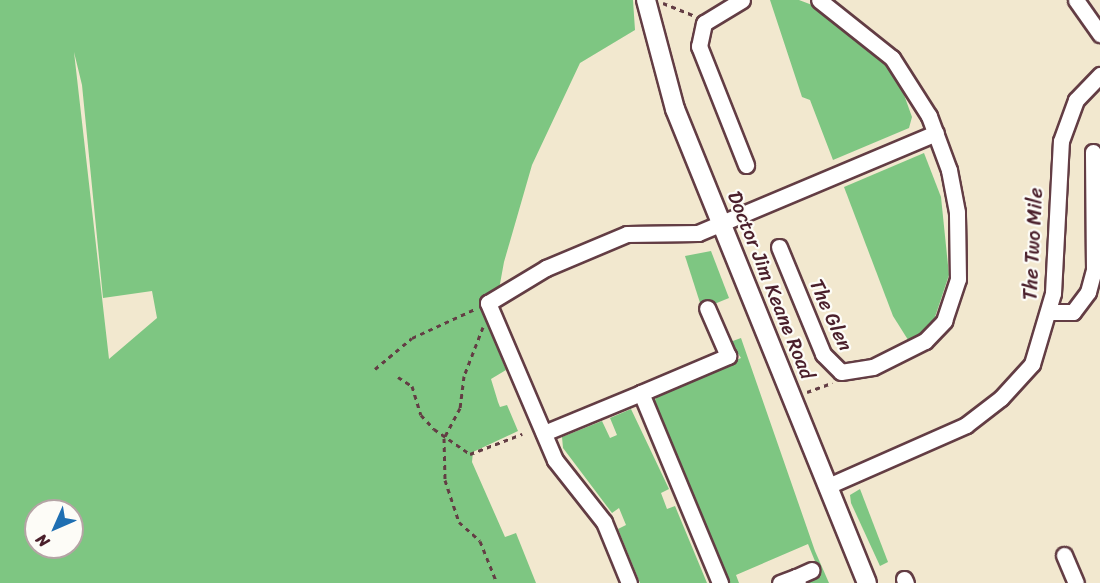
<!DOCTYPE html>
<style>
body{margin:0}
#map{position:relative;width:1100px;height:583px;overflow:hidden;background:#f2e8cf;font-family:Sriracha,sans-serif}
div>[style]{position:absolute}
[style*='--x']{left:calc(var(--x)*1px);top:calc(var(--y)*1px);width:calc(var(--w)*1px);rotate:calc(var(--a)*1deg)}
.green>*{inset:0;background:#7ec682}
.path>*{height:3px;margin-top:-1.5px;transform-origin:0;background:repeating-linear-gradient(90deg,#633d44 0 4.5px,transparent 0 9px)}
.roads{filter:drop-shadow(2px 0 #633d44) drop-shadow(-2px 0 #633d44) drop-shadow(0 2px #633d44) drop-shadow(0 -2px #633d44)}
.minor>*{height:15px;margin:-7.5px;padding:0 7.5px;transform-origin:7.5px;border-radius:7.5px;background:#fff}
.tertiary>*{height:18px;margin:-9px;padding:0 9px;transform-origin:9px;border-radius:9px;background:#fff}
span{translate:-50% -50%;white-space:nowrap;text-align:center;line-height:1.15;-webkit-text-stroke:4.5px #fdfcf7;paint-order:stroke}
.street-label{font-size:20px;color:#4a1f2b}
.north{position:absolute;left:24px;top:499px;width:60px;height:60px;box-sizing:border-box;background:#fdfcf7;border:2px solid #b5a4a5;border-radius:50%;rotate:225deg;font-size:16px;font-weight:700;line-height:24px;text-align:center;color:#4a1f2b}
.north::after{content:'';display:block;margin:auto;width:21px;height:27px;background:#1f6fb2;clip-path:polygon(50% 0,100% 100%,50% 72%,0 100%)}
</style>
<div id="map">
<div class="green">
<i style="clip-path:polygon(evenodd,0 0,633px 0,635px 30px,580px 63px,532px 165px,504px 262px,491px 333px,506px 370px,491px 379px,498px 402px,500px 407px,507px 405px,518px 431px,473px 452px,472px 462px,505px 537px,516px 533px,536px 583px,0 583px,0 0,74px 52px,82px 85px,103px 298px,152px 291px,157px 318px,109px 359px,74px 52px,0 0,36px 511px,72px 511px,72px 547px,36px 547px,36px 511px)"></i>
<i style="clip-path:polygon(770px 0,799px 0,820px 8px,879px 56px,898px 78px,912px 117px,909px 128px,833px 160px,810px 100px,802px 97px)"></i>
<i style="clip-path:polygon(924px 153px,941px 197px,949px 275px,933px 323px,910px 343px,893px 316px,844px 187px)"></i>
<i style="clip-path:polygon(711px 251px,729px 298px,702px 309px,685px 256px)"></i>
<i style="clip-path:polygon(741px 338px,815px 551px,829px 583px,808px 583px,821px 576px,808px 544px,736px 575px,739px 583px,727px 583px,653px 403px,660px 392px,741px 358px,730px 342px)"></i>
<i style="clip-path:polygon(631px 409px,669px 489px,661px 493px,667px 509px,675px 506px,707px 583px,640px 583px,618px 529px,626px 525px,619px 508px,612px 513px,563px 448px,562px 437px,602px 421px,610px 438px,617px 435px,610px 418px)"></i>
<i style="clip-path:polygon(860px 489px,888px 562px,880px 566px,851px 503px,850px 495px)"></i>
</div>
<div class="path">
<i style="--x:663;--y:3;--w:32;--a:22"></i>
<i style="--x:483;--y:327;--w:53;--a:111.2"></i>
<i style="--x:464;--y:376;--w:32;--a:97"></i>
<i style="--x:460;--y:408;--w:34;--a:118"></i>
<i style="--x:444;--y:438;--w:42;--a:88.6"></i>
<i style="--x:445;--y:480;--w:44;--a:71.6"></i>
<i style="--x:459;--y:522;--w:28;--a:42"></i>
<i style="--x:480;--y:541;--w:45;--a:68"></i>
<i style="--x:375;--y:369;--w:48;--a:-40"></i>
<i style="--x:412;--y:338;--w:69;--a:-24.7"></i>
<i style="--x:398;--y:377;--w:17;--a:33"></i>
<i style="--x:412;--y:386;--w:30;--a:73"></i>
<i style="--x:421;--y:415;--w:19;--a:47"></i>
<i style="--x:434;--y:429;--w:44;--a:34.8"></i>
<i style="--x:470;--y:454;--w:56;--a:-21"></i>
<i style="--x:807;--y:392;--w:27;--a:-20"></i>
</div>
<div class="roads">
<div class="minor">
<i style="--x:742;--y:0;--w:44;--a:148.8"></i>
<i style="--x:704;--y:23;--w:24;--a:102"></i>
<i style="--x:699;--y:46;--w:128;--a:68.4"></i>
<i style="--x:1076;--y:0;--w:42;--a:54.8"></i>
<i style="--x:779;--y:247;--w:116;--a:67.6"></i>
<i style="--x:823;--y:354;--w:25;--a:45"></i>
<i style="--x:841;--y:372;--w:32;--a:-9"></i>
<i style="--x:873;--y:367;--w:58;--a:-26.6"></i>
<i style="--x:925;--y:341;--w:28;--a:-46"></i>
<i style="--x:944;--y:321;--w:44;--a:-71.6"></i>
<i style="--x:958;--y:279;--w:67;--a:-90.9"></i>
<i style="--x:957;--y:212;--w:43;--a:-100.8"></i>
<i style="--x:949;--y:170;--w:58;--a:-110.3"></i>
<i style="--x:929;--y:116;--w:69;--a:-122.5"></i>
<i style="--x:892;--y:58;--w:93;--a:-141.5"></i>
<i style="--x:1050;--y:312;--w:23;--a:0"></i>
<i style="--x:1073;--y:312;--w:25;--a:-53"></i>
<i style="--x:1088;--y:292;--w:24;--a:-75"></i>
<i style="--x:1094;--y:269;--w:117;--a:-90.5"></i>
<i style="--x:641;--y:393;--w:95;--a:-23"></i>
<i style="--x:728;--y:356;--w:52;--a:-113.6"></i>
<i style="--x:544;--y:433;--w:105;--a:-22.4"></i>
<i style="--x:641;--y:393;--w:206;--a:67.4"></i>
<i style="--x:828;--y:486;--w:151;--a:-23.8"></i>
<i style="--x:966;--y:425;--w:44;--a:-37.6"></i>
<i style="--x:1001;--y:398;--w:46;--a:-47.6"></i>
<i style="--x:1032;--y:364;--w:74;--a:-73.5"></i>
<i style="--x:1053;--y:293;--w:152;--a:-87"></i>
<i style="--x:1061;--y:141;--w:44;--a:-69.9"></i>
<i style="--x:1076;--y:100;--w:35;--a:-46"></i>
<i style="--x:1064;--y:555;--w:30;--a:67"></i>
<i style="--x:796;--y:577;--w:17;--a:-24"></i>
<i style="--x:904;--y:579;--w:4;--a:63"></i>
<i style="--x:629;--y:583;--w:66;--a:-112.3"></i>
<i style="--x:604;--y:522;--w:79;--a:-128.3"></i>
<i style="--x:555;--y:460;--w:171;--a:-113.1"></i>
<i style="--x:488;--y:303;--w:68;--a:-31.1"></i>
<i style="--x:546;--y:268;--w:88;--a:-22.8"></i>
<i style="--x:627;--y:234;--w:71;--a:-0.8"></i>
<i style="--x:698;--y:233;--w:258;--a:-22.8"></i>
<i style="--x:780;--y:583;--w:17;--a:-21"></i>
<i style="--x:796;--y:577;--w:6;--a:72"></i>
</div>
<div class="tertiary">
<i style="--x:646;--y:0;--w:113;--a:75.1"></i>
<i style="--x:675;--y:109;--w:511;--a:67.95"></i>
</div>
</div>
<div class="street-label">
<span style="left:1033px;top:244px;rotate:-87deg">The Two Mile</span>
<span style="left:771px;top:285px;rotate:68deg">Doctor Jim Keane Road</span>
<span style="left:831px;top:315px;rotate:66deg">The Glen</span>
</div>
<div class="north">N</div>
</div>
